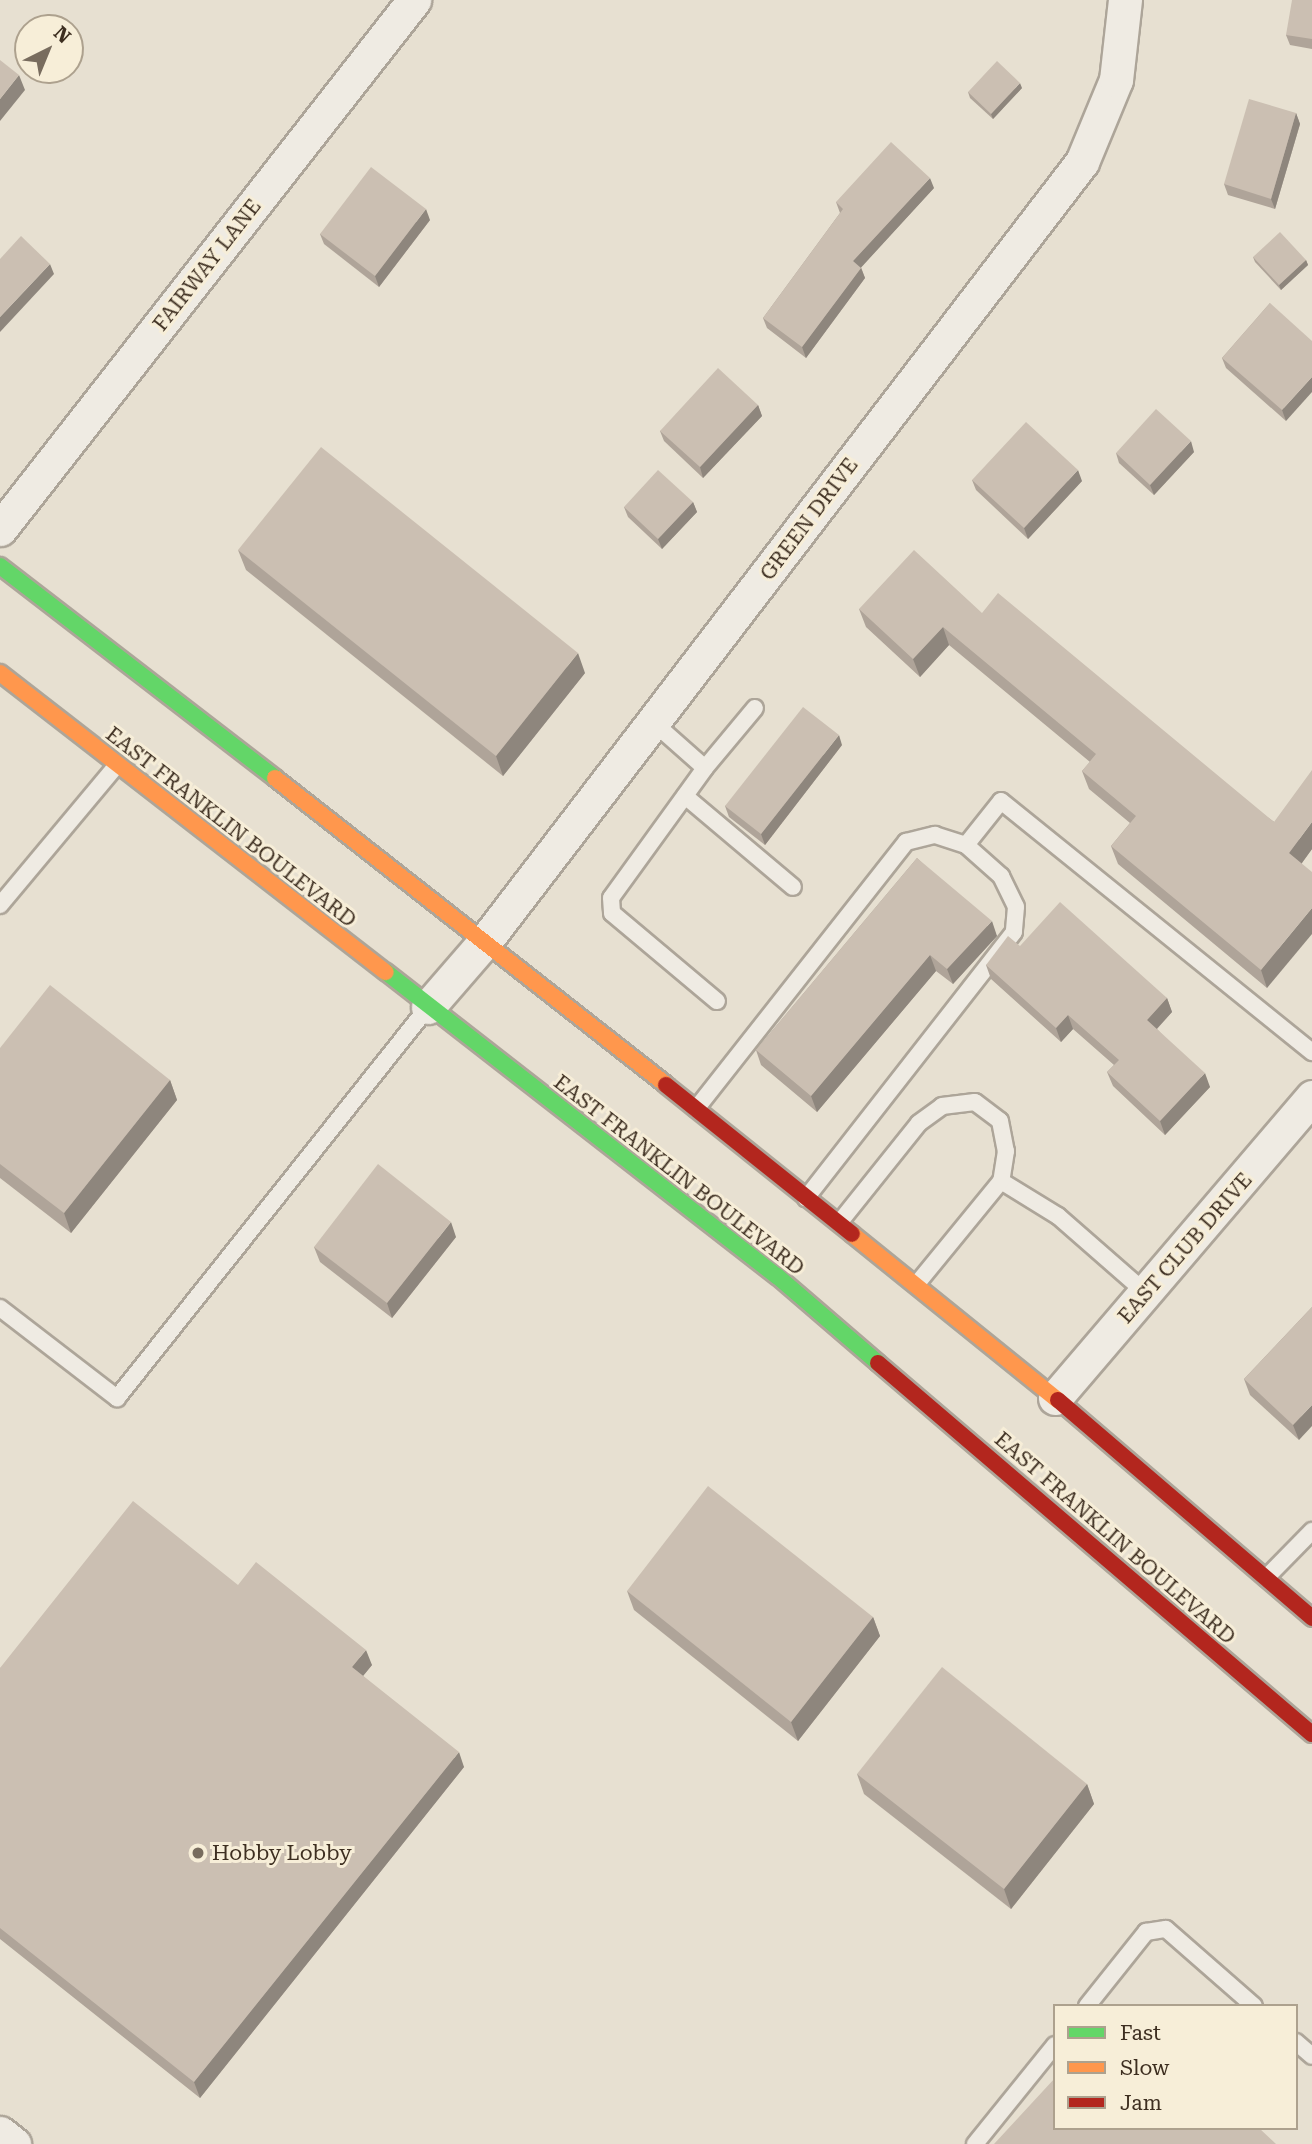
<!DOCTYPE html>
<style>
body{margin:0}
#map{position:relative;width:1312px;height:2144px;overflow:hidden;background:#e7e0d1;font-family:"Roboto Serif",serif}
div>[style]{position:absolute}
[style*='--x']{left:calc(var(--x)*1px);top:calc(var(--y)*1px);width:calc(var(--w)*1px);rotate:calc(var(--a)*1deg)}
.roads{filter:drop-shadow(2px 0 #ada599) drop-shadow(-2px 0 #ada599) drop-shadow(0 2px #ada599) drop-shadow(0 -2px #ada599)}
.lane>*{height:16px;margin:-8px;padding:0 8px;transform-origin:8px;border-radius:8px;background:#efebe3}
.street>*{height:33px;margin:-16.5px;padding:0 16.5px;transform-origin:16.5px;border-radius:16.5px;background:#efebe3}
.fast>*{height:16px;margin:-8px;padding:0 8px;transform-origin:8px;border-radius:8px;background:#63d668}
.slow>*{height:16px;margin:-8px;padding:0 8px;transform-origin:8px;border-radius:8px;background:#ff974d}
.jam>*{height:16px;margin:-8px;padding:0 8px;transform-origin:8px;border-radius:8px;background:#b3261e}
.wall>*{inset:0;background:#afa499}
.shaded-wall>*{inset:0;background:#8e867d}
.building>*{inset:0;background:#cbbfb2}
.dots>*{width:19px;height:19px;translate:-50% -50%;box-sizing:border-box;border:4px solid #f7eed8;border-radius:50%}
span{translate:-50% -50%;white-space:nowrap;text-align:center;line-height:1.15;-webkit-text-stroke:6px #f7eed8;paint-order:stroke}
.street-label{font-size:21px;color:#3d2e20}
.poi-label{font-size:21px;color:#3d2e20}
.left{translate:0 -50%;text-align:left}
.legend{position:absolute;left:1053px;top:2004px;width:245px;height:126px;box-sizing:border-box;background:#f7eed8;border:2px solid #ada18e;margin:0;padding:9px 12px;list-style:none;font-size:21px;color:#3d2e20}
.legend li{display:flex;align-items:center;gap:14px;height:35px}
.legend b{width:35px;border:2px solid #ada18e}
.north{position:absolute;left:14px;top:14px;width:70px;height:70px;box-sizing:border-box;background:#f7eed8;border:2px solid #ada18e;border-radius:50%;rotate:43deg;font-size:19px;font-weight:700;line-height:28px;text-align:center;color:#3d2e20}
.north::after{content:'';display:block;margin:auto;width:24px;height:32px;background:#786c5e;clip-path:polygon(50% 0,100% 100%,50% 72%,0 100%)}
</style>
<div id="map">
<div class="roads">
<div class="lane">
<i style="--x:653;--y:722;--w:69;--a:41.5"></i>
<i style="--x:705;--y:768;--w:160;--a:125.9"></i>
<i style="--x:611;--y:898;--w:15;--a:86"></i>
<i style="--x:612;--y:913;--w:137;--a:40"></i>
<i style="--x:705;--y:768;--w:78;--a:-50.2"></i>
<i style="--x:685;--y:796;--w:141;--a:40.1"></i>
<i style="--x:966;--y:845;--w:56;--a:-51.5"></i>
<i style="--x:1001;--y:801;--w:400;--a:38.9"></i>
<i style="--x:0;--y:905;--w:182;--a:-50.1"></i>
<i style="--x:696;--y:1109;--w:340;--a:-51.8"></i>
<i style="--x:906;--y:842;--w:30;--a:-14"></i>
<i style="--x:935;--y:835;--w:33;--a:18"></i>
<i style="--x:966;--y:845;--w:47;--a:41.5"></i>
<i style="--x:1001;--y:876;--w:34;--a:64"></i>
<i style="--x:1016;--y:907;--w:25;--a:95"></i>
<i style="--x:1014;--y:932;--w:338;--a:128"></i>
<i style="--x:1001;--y:1181;--w:67;--a:31.6"></i>
<i style="--x:1058;--y:1216;--w:117;--a:41.2"></i>
<i style="--x:839;--y:1223;--w:128;--a:-51.3"></i>
<i style="--x:919;--y:1123;--w:29;--a:-36"></i>
<i style="--x:942;--y:1106;--w:33;--a:-7"></i>
<i style="--x:975;--y:1102;--w:31;--a:37"></i>
<i style="--x:1000;--y:1121;--w:31;--a:79"></i>
<i style="--x:1006;--y:1151;--w:30;--a:99"></i>
<i style="--x:1001;--y:1181;--w:134;--a:129.3"></i>
<i style="--x:0;--y:1308;--w:148;--a:37.6"></i>
<i style="--x:117;--y:1398;--w:500;--a:-51.5"></i>
<i style="--x:1266;--y:1578;--w:66;--a:-45.6"></i>
<i style="--x:1087;--y:2006;--w:95;--a:-51.4"></i>
<i style="--x:1146;--y:1932;--w:20;--a:-9"></i>
<i style="--x:1166;--y:1929;--w:117;--a:41.2"></i>
<i style="--x:1296;--y:2042;--w:21;--a:41"></i>
<i style="--x:975;--y:2144;--w:127;--a:-51.1"></i>
</div>
<div class="street">
<i style="--x:0;--y:529;--w:672;--a:-51.95"></i>
<i style="--x:428;--y:1007;--w:89;--a:-49.1"></i>
<i style="--x:486;--y:940;--w:980;--a:-52.55"></i>
<i style="--x:1082;--y:162;--w:89;--a:-67.5"></i>
<i style="--x:1116;--y:80;--w:81;--a:-83.6"></i>
<i style="--x:1055;--y:1398;--w:396;--a:-49.5"></i>
<i style="--x:0;--y:2133;--w:18;--a:38"></i>
</div>
<div class="fast">
<i style="--x:0;--y:566;--w:347;--a:37.6"></i>
<i style="--x:386;--y:972;--w:495;--a:37.9"></i>
<i style="--x:777;--y:1276;--w:133;--a:40.7"></i>
</div>
<div class="slow">
<i style="--x:0;--y:673;--w:488;--a:37.8"></i>
<i style="--x:275;--y:778;--w:497;--a:38.1"></i>
<i style="--x:852;--y:1234;--w:265;--a:38.9"></i>
</div>
<div class="jam">
<i style="--x:666;--y:1085;--w:238;--a:38.7"></i>
<i style="--x:878;--y:1363;--w:571;--a:40.53"></i>
<i style="--x:1058;--y:1400;--w:335;--a:40.6"></i>
</div>
</div>
<div class="wall">
<i style="clip-path:polygon(1312px 0,1312px 49px,1290px 45px,1286px 35px)"></i>
<i style="clip-path:polygon(1022px 88px,993px 119px,970px 98px,968px 92px)"></i>
<i style="clip-path:polygon(1296px 113px,1300px 124px,1275px 209px,1228px 195px,1224px 184px)"></i>
<i style="clip-path:polygon(934px 188px,861px 267px,865px 278px,806px 358px,767px 328px,763px 318px,840px 213px,836px 202px)"></i>
<i style="clip-path:polygon(430px 220px,379px 287px,324px 244px,320px 234px)"></i>
<i style="clip-path:polygon(1253px 257px,1306px 260px,1308px 265px,1281px 290px,1255px 262px)"></i>
<i style="clip-path:polygon(1270px 303px,1286px 421px,1226px 368px,1222px 358px)"></i>
<i style="clip-path:polygon(758px 405px,762px 416px,703px 478px,664px 441px,660px 431px)"></i>
<i style="clip-path:polygon(1194px 452px,1154px 495px,1119px 463px,1116px 453px)"></i>
<i style="clip-path:polygon(972px 480px,1082px 481px,1028px 539px,976px 490px)"></i>
<i style="clip-path:polygon(693px 502px,697px 512px,662px 549px,628px 517px,624px 507px)"></i>
<i style="clip-path:polygon(238px 550px,585px 673px,503px 776px,246px 570px)"></i>
<i style="clip-path:polygon(859px 609px,982px 613px,1312px 849px,1302px 863px,1267px 988px,1118px 864px,1111px 846px,1130px 823px,1089px 789px,1082px 771px,1090px 762px,949px 645px,920px 677px,866px 627px)"></i>
<i style="clip-path:polygon(842px 745px,765px 845px,729px 817px,725px 806px)"></i>
<i style="clip-path:polygon(917px 858px,997px 936px,953px 984px,936px 971px,817px 1112px,761px 1065px,756px 1050px)"></i>
<i style="clip-path:polygon(1020px 946px,1167px 998px,1172px 1012px,1157px 1029px,1210px 1087px,1165px 1135px,1113px 1086px,1107px 1072px,1114px 1065px,1073px 1029px,1061px 1042px,991px 979px,986px 965px)"></i>
<i style="clip-path:polygon(0 1048px,170px 1080px,177px 1100px,71px 1233px,0 1178px)"></i>
<i style="clip-path:polygon(456px 1237px,392px 1318px,320px 1262px,314px 1247px)"></i>
<i style="clip-path:polygon(1312px 1307px,1299px 1440px,1250px 1395px,1244px 1379px)"></i>
<i style="clip-path:polygon(238px 1585px,372px 1665px,363px 1676px,464px 1767px,200px 2098px,0 1939px,0 1668px)"></i>
<i style="clip-path:polygon(627px 1591px,873px 1617px,880px 1636px,798px 1741px,634px 1610px)"></i>
<i style="clip-path:polygon(857px 1774px,1087px 1784px,1094px 1804px,1011px 1909px,864px 1794px)"></i>
</div>
<div class="shaded-wall">
<i style="clip-path:polygon(19px 75px,25px 90px,0 121px,0 99px)"></i>
<i style="clip-path:polygon(1020px 83px,1022px 88px,993px 119px,991px 114px)"></i>
<i style="clip-path:polygon(1296px 113px,1300px 124px,1275px 209px,1271px 199px)"></i>
<i style="clip-path:polygon(930px 178px,934px 188px,857px 272px,853px 261px)"></i>
<i style="clip-path:polygon(426px 209px,430px 220px,379px 287px,375px 276px)"></i>
<i style="clip-path:polygon(1306px 260px,1308px 265px,1281px 290px,1279px 285px)"></i>
<i style="clip-path:polygon(50px 264px,54px 274px,0 332px,0 317px)"></i>
<i style="clip-path:polygon(861px 268px,865px 278px,806px 358px,802px 347px)"></i>
<i style="clip-path:polygon(1312px 377px,1312px 392px,1286px 421px,1282px 410px)"></i>
<i style="clip-path:polygon(758px 405px,762px 416px,703px 478px,700px 467px)"></i>
<i style="clip-path:polygon(1191px 441px,1194px 452px,1154px 495px,1150px 485px)"></i>
<i style="clip-path:polygon(1078px 470px,1082px 481px,1028px 539px,1024px 528px)"></i>
<i style="clip-path:polygon(693px 502px,697px 512px,662px 549px,658px 539px)"></i>
<i style="clip-path:polygon(943px 627px,949px 645px,920px 677px,913px 659px)"></i>
<i style="clip-path:polygon(578px 653px,585px 673px,503px 776px,496px 756px)"></i>
<i style="clip-path:polygon(839px 735px,842px 745px,765px 845px,761px 834px)"></i>
<i style="clip-path:polygon(1312px 822px,1312px 849px,1296px 871px,1289px 853px)"></i>
<i style="clip-path:polygon(1312px 908px,1312px 934px,1267px 988px,1261px 970px)"></i>
<i style="clip-path:polygon(992px 921px,997px 936px,953px 984px,947px 969px)"></i>
<i style="clip-path:polygon(930px 955px,936px 971px,817px 1112px,811px 1096px)"></i>
<i style="clip-path:polygon(1167px 998px,1172px 1012px,1152px 1034px,1147px 1020px)"></i>
<i style="clip-path:polygon(1068px 1015px,1073px 1029px,1061px 1042px,1056px 1028px)"></i>
<i style="clip-path:polygon(1205px 1073px,1210px 1087px,1165px 1135px,1160px 1121px)"></i>
<i style="clip-path:polygon(170px 1080px,177px 1100px,71px 1233px,64px 1213px)"></i>
<i style="clip-path:polygon(451px 1222px,456px 1237px,392px 1318px,387px 1303px)"></i>
<i style="clip-path:polygon(1312px 1405px,1312px 1426px,1299px 1440px,1293px 1425px)"></i>
<i style="clip-path:polygon(873px 1617px,880px 1636px,798px 1741px,791px 1722px)"></i>
<i style="clip-path:polygon(366px 1650px,372px 1665px,358px 1682px,352px 1667px)"></i>
<i style="clip-path:polygon(459px 1752px,464px 1767px,200px 2098px,194px 2082px)"></i>
<i style="clip-path:polygon(1087px 1784px,1094px 1804px,1011px 1909px,1004px 1889px)"></i>
</div>
<div class="building">
<i style="clip-path:polygon(1292px 0,1312px 0,1312px 39px,1286px 35px)"></i>
<i style="clip-path:polygon(0 60px,19px 75px,0 99px)"></i>
<i style="clip-path:polygon(997px 61px,1020px 83px,991px 114px,968px 92px)"></i>
<i style="clip-path:polygon(1249px 99px,1296px 113px,1271px 199px,1224px 184px)"></i>
<i style="clip-path:polygon(891px 142px,930px 178px,853px 261px,861px 268px,802px 347px,763px 318px,843px 209px,836px 202px)"></i>
<i style="clip-path:polygon(371px 167px,426px 209px,375px 276px,320px 234px)"></i>
<i style="clip-path:polygon(1280px 232px,1306px 260px,1279px 285px,1253px 257px)"></i>
<i style="clip-path:polygon(21px 236px,50px 264px,0 317px,0 259px)"></i>
<i style="clip-path:polygon(1270px 303px,1312px 341px,1312px 377px,1282px 410px,1222px 358px)"></i>
<i style="clip-path:polygon(718px 368px,758px 405px,700px 467px,660px 431px)"></i>
<i style="clip-path:polygon(1156px 409px,1191px 441px,1150px 485px,1116px 453px)"></i>
<i style="clip-path:polygon(1026px 422px,1078px 470px,1024px 528px,972px 480px)"></i>
<i style="clip-path:polygon(321px 447px,578px 653px,496px 756px,238px 550px)"></i>
<i style="clip-path:polygon(658px 470px,693px 502px,658px 539px,624px 507px)"></i>
<i style="clip-path:polygon(914px 550px,982px 613px,998px 593px,1274px 822px,1312px 770px,1312px 822px,1289px 853px,1312px 872px,1312px 908px,1261px 970px,1111px 846px,1136px 816px,1082px 771px,1096px 754px,943px 627px,913px 659px,859px 609px)"></i>
<i style="clip-path:polygon(803px 707px,839px 735px,761px 834px,725px 806px)"></i>
<i style="clip-path:polygon(917px 858px,992px 921px,947px 969px,930px 955px,811px 1096px,756px 1050px)"></i>
<i style="clip-path:polygon(1060px 902px,1167px 998px,1147px 1020px,1205px 1073px,1160px 1121px,1107px 1072px,1119px 1060px,1068px 1015px,1056px 1028px,986px 965px,1008px 936px,1020px 946px)"></i>
<i style="clip-path:polygon(50px 985px,170px 1080px,64px 1213px,0 1164px,0 1048px)"></i>
<i style="clip-path:polygon(378px 1164px,451px 1222px,387px 1303px,314px 1247px)"></i>
<i style="clip-path:polygon(1312px 1307px,1312px 1405px,1293px 1425px,1244px 1379px)"></i>
<i style="clip-path:polygon(708px 1486px,873px 1617px,791px 1722px,627px 1591px)"></i>
<i style="clip-path:polygon(133px 1501px,238px 1585px,256px 1562px,366px 1650px,352px 1667px,459px 1752px,194px 2082px,0 1928px,0 1668px)"></i>
<i style="clip-path:polygon(942px 1667px,1087px 1784px,1004px 1889px,857px 1774px)"></i>
<i style="clip-path:polygon(1055px 2078px,1055px 2128px,1259px 2128px,1276px 2144px,994px 2144px)"></i>
</div>
<div class="dots">
<i style="left:198px;top:1853px;background:#786c5e"></i>
</div>
<div class="street-label">
<span style="left:207px;top:265px;rotate:-52deg">FAIRWAY LANE</span>
<span style="left:809px;top:519px;rotate:-53deg">GREEN DRIVE</span>
<span style="left:231px;top:827px;rotate:38deg">EAST FRANKLIN BOULEVARD</span>
<span style="left:679px;top:1175px;rotate:38deg">EAST FRANKLIN BOULEVARD</span>
<span style="left:1185px;top:1248px;rotate:-49deg">EAST CLUB DRIVE</span>
<span style="left:1115px;top:1538px;rotate:41deg">EAST FRANKLIN BOULEVARD</span>
</div>
<div class="poi-label">
<span class="left" style="left:212px;top:1853px">Hobby Lobby</span>
</div>
<ul class="legend">
<li><b style="height:9px;background:#63d668"></b>Fast</li>
<li><b style="height:9px;background:#ff974d"></b>Slow</li>
<li><b style="height:9px;background:#b3261e"></b>Jam</li>
</ul>
<div class="north">N</div>
</div>
